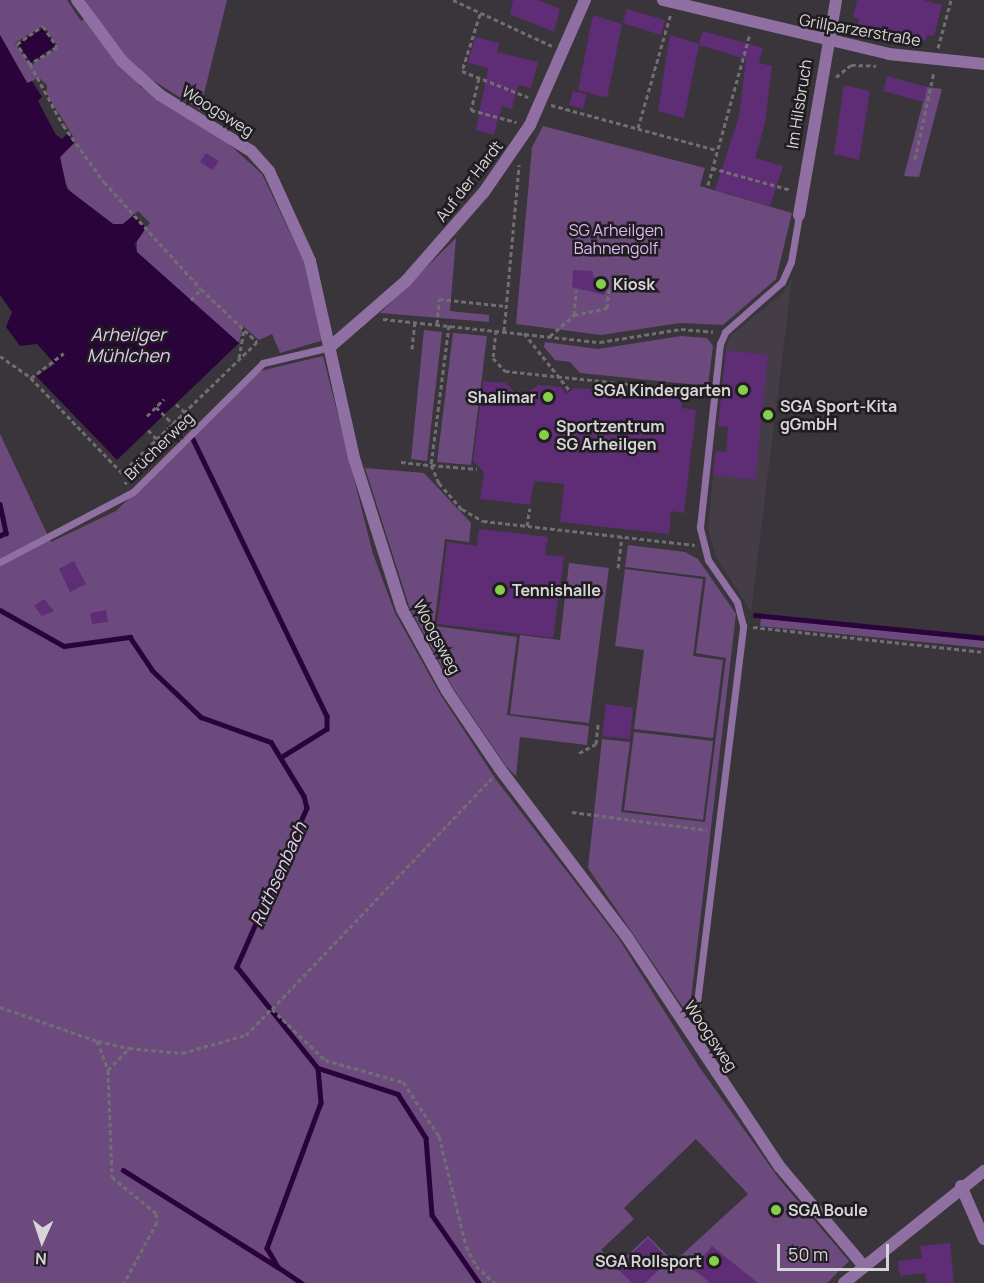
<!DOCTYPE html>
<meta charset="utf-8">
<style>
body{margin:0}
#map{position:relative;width:984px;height:1283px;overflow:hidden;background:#39353b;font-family:Manrope,sans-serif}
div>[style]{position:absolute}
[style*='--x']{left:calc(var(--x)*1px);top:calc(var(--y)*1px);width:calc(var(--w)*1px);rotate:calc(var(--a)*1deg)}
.built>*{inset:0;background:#443d48}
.green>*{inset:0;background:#6c4a7d}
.water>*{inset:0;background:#2a033a}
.stream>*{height:4.5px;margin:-2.25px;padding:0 2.25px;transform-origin:2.25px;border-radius:2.25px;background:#2a033a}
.building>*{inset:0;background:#5f2d76}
.path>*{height:3px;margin-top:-1.5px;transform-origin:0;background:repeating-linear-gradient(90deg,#716e73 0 4.5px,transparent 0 7.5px)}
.lane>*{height:7px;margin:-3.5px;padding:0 3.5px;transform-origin:3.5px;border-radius:3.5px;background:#906fa2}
.street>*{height:12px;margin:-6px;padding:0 6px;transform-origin:6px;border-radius:6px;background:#906fa2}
.dots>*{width:16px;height:16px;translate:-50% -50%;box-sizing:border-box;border:3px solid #1f1d20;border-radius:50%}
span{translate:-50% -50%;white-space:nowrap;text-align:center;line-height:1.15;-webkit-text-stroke:5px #1f1d20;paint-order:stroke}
.street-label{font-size:16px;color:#d8d5d9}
.park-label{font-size:16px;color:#deb7f4}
.poi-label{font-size:16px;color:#d8d5d9;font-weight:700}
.left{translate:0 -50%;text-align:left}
.right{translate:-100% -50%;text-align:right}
.water-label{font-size:18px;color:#e4caf3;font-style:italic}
.north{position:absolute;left:12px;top:1211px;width:60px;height:60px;-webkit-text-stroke:4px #1f1d20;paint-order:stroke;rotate:183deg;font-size:16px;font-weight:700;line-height:24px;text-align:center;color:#d8d5d9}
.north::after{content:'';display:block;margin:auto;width:21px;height:27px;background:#d8d5d9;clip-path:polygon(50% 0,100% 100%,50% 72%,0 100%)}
.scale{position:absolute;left:777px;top:1244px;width:112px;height:27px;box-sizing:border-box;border:3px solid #d8d5d9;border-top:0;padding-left:8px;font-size:18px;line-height:21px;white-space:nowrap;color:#d8d5d9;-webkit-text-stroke:4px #1f1d20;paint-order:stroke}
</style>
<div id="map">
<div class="built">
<i style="clip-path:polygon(792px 279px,751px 611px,716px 557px,708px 529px,713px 475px,754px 480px,768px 355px,726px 350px,730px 336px,782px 294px)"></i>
</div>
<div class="green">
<i style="clip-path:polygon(evenodd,0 0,67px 0,81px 21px,93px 13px,85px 0,227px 0,200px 110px,146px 76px,139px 86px,222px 138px,262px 174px,305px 264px,324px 340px,280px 353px,272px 334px,259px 340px,243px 326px,239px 343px,137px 252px,137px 238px,150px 223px,138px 211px,123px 224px,113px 224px,70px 191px,62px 178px,60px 157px,76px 141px,47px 94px,47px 85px,38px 77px,28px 84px,0 35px,0 0,44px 25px,58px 47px,30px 66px,15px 43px,44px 25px)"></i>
<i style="clip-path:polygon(927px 87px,942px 89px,919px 177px,904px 176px)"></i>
<i style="clip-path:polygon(543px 126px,705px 168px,700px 186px,792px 213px,776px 279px,723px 325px,680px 323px,601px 335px,516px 324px,532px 147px)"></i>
<i style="clip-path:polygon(456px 238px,450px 311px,489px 315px,489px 322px,380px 313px)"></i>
<i style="clip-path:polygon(424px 330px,442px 332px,427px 461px,411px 459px)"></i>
<i style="clip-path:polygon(453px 333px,487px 336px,471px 465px,437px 462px)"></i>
<i style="clip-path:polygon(681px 336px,707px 338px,713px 346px,708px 386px,580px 373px,570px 362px,555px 360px,544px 347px,545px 342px,598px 349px)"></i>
<i style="clip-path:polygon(evenodd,323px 356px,373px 554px,395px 613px,440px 694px,497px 781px,619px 939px,700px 1068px,780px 1180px,849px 1261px,827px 1283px,0 1283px,0 434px,51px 542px,116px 511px,260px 371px,323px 356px,696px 1139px,748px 1194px,674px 1262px,648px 1236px,616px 1266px,601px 1250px,634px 1219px,624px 1208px,696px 1139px)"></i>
<i style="clip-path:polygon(365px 468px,424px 473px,471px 523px,469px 542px,445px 539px,434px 626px,517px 637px,507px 715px,589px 726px,587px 745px,520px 737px,516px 776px,506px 766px,453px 688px,409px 606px)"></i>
<i style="clip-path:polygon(628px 545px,685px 552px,698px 559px,736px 614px,689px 1016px,588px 868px,602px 739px,630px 742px,621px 812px,705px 822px,726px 658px,696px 653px,706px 577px,625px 567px)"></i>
<i style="clip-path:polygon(569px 563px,609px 568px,589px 723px,510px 714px,520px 635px,560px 640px)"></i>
<i style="clip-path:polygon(625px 569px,703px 579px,693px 656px,723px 660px,713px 738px,634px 729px,644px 650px,615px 646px)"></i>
<i style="clip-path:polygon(761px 618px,984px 641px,984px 648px,760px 626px)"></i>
<i style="clip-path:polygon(634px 732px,713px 741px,703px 820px,624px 810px)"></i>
</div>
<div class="water">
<i style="clip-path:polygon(43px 28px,55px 46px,31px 63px,18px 44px)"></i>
<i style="clip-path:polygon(0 35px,27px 83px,32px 81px,42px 97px,38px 101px,56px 135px,62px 139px,67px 134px,74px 143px,60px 157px,67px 189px,113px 224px,123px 224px,134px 215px,146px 228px,135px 244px,137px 252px,239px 343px,117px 460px,36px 376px,55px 364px,37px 344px,20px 346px,6px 327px,12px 312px,0 295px)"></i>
</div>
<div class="stream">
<i style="--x:193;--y:439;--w:308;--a:64.2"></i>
<i style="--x:327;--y:716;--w:13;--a:90"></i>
<i style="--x:327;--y:729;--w:53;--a:148.1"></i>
<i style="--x:0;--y:504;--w:30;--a:78"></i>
<i style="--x:6;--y:533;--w:7;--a:153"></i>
<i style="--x:0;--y:610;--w:73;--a:29.4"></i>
<i style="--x:64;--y:646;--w:67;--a:-7.8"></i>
<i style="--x:130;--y:637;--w:40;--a:56"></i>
<i style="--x:152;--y:670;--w:68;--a:43.8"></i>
<i style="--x:201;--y:717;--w:74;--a:19.7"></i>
<i style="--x:271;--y:742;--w:63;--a:58.6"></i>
<i style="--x:304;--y:796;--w:12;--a:76"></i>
<i style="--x:307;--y:808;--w:174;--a:113.8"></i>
<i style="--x:237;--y:967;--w:129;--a:51.3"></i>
<i style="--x:318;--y:1068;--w:35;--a:85"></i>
<i style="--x:321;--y:1103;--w:155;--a:110.4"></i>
<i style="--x:267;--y:1248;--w:22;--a:60"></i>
<i style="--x:278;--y:1267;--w:29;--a:34"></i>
<i style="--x:755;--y:615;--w:230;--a:5.7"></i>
<i style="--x:318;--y:1068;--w:84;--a:18"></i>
<i style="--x:398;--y:1094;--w:52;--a:57.5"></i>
<i style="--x:426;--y:1138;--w:77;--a:85.5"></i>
<i style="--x:432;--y:1215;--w:83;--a:55.3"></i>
<i style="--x:123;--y:1170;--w:181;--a:32.1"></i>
</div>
<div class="building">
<i style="clip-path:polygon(513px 0,538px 0,560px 9px,554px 32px,510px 14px)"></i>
<i style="clip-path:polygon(857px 0,923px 0,942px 5px,934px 36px,927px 35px,926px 41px,857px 25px,859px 19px,853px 17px)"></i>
<i style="clip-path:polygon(627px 9px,665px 20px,661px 35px,623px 23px)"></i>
<i style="clip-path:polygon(593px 15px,622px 24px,607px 98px,578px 90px)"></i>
<i style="clip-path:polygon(703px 31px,763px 48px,759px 63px,772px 66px,765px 123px,755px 158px,783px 166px,770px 206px,715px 190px,739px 116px,746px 59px,699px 45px,684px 118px,658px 111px,670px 35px,699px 44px)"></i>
<i style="clip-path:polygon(475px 37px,499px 43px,497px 52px,538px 62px,531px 88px,518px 85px,512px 109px,502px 106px,494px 135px,476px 130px,488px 68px,468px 63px)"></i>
<i style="clip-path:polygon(887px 76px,927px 87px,924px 102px,883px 91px)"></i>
<i style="clip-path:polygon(844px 85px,870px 91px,859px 160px,834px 154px)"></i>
<i style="clip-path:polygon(573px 91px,587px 94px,583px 109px,569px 105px)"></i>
<i style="clip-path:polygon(206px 153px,219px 161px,212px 170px,200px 162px)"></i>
<i style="clip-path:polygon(573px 270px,593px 271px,593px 277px,606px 278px,605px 295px,572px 287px)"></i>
<i style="clip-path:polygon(726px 350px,768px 355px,755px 480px,713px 475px,716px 451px,726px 452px,728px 427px,718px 426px)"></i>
<i style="clip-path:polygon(483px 381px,506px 383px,520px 398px,538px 385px,561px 387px,566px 394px,574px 388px,683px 395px,682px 408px,696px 410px,684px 513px,671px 511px,669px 534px,560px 522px,564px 484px,534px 481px,530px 505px,480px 499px,484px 472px,473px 461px)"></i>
<i style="clip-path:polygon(183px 418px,191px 426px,179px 438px,171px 430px)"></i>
<i style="clip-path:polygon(479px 529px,548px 537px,545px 555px,564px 557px,553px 638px,437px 624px,447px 542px,477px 546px)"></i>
<i style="clip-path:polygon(74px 561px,86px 584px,70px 592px,59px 569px)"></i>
<i style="clip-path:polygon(44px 599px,54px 611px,42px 616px,34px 606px)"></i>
<i style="clip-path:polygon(106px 610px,108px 622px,92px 624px,90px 613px)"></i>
<i style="clip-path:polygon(606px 704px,633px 708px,630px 739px,602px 736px)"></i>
<i style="clip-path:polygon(648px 1238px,669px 1260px,645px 1283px,632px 1283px,617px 1268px)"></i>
<i style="clip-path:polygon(950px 1243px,954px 1283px,926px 1283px,925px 1273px,900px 1276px,898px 1261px,922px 1258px,920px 1246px)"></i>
<i style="clip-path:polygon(712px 1246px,758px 1283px,710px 1283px,693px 1269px)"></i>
</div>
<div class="path">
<i style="--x:453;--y:0;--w:109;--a:24.9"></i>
<i style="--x:480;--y:14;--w:60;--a:107.5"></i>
<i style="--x:462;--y:71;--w:71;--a:21.5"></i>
<i style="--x:43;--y:26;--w:25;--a:56"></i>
<i style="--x:57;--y:47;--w:32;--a:148"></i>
<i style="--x:30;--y:64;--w:24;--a:-123"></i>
<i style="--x:17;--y:44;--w:32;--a:-35"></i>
<i style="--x:938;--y:48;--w:50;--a:-74.8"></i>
<i style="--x:30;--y:64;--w:69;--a:61.6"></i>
<i style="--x:63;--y:125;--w:70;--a:54.3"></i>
<i style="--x:104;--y:182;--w:144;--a:47.8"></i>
<i style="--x:201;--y:289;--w:77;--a:43.4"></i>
<i style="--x:257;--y:342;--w:188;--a:135.9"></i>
<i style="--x:122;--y:473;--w:132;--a:-133.8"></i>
<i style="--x:31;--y:378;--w:41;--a:-37.1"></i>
<i style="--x:836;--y:77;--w:19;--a:-39"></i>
<i style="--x:851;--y:65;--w:25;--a:2"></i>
<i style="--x:479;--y:78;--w:33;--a:104"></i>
<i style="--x:471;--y:110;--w:47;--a:14.9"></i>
<i style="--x:551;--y:105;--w:172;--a:15.2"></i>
<i style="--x:638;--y:128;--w:120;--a:-74"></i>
<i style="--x:915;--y:159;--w:89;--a:-77.7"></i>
<i style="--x:712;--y:168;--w:82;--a:15.6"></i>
<i style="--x:708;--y:185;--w:157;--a:-74.5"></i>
<i style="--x:191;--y:300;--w:15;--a:-48"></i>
<i style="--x:574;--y:315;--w:34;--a:-12"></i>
<i style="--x:607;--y:308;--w:19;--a:-84"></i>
<i style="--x:383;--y:319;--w:218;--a:6.1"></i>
<i style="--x:600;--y:342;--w:82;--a:-9.1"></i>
<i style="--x:681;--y:329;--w:32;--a:5"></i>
<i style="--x:437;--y:324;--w:25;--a:-85"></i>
<i style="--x:439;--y:299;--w:67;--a:6"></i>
<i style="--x:449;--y:325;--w:141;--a:97.3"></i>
<i style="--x:431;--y:465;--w:46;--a:5"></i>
<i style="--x:496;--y:330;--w:28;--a:96"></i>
<i style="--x:493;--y:358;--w:18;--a:47"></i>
<i style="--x:505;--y:371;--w:201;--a:6"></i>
<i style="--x:504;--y:331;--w:167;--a:-84.8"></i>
<i style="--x:524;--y:333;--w:74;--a:51.6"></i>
<i style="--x:550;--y:336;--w:32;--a:-41"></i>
<i style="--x:574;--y:315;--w:25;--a:-85"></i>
<i style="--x:412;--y:349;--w:28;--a:-84"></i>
<i style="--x:0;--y:356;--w:38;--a:35"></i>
<i style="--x:239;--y:358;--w:29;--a:-80"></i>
<i style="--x:176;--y:404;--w:12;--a:42"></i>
<i style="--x:156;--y:407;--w:24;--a:45"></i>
<i style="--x:147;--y:416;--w:24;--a:-45"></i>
<i style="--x:148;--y:430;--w:13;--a:45"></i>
<i style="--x:401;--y:462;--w:30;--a:6"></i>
<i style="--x:431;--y:465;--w:20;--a:66"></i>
<i style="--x:439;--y:483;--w:35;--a:49"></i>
<i style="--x:462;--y:509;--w:24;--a:30"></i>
<i style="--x:483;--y:521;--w:213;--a:6.5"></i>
<i style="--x:125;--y:470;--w:7;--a:45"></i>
<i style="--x:130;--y:475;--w:10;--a:119"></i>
<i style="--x:527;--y:526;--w:18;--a:-81"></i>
<i style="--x:618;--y:568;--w:31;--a:-83"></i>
<i style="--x:753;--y:627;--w:232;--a:6.2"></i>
<i style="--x:579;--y:753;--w:19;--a:-28"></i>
<i style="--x:596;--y:744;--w:20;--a:-84"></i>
<i style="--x:572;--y:812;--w:136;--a:7.6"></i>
<i style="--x:0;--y:1007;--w:103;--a:19.3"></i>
<i style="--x:97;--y:1041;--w:31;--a:69"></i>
<i style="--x:108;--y:1070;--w:107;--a:87.9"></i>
<i style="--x:112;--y:1177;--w:57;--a:39.3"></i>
<i style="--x:156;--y:1213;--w:9;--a:84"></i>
<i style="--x:157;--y:1222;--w:69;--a:118.4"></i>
<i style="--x:272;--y:1009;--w:74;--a:43.9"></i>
<i style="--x:325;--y:1060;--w:81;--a:15.8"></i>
<i style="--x:403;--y:1082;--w:65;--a:56.3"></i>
<i style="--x:439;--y:1136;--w:113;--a:76.2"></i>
<i style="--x:466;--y:1246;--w:22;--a:63"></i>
<i style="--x:476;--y:1266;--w:25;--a:42"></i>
<i style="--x:272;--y:1009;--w:319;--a:-46.4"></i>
<i style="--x:98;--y:1041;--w:32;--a:13"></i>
<i style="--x:108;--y:1070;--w:30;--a:-46"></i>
<i style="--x:129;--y:1048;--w:53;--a:5.4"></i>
<i style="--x:182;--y:1053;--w:66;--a:-15.7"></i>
<i style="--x:246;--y:1035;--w:36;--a:-46"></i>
</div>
<div class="lane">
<i style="--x:0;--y:562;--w:150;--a:-27.8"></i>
<i style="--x:133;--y:492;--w:183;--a:-44.8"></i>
<i style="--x:263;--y:363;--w:69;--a:-13.4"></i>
<i style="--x:693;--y:1035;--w:412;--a:-83"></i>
<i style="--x:743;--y:626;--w:25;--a:-104"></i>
<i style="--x:737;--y:602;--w:51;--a:-124.6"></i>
<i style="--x:708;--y:560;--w:34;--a:-104"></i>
<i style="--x:700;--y:527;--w:184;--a:-83.8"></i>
<i style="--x:720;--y:344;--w:13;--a:-67"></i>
<i style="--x:725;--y:332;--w:76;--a:-41.3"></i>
<i style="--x:782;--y:282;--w:22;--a:-66"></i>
<i style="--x:791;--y:262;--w:48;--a:-80.3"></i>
</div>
<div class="street">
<i style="--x:77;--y:0;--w:76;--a:53.6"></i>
<i style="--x:122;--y:61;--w:51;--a:41.8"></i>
<i style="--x:160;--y:95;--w:107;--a:31.6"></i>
<i style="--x:251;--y:151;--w:27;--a:48"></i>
<i style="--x:269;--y:171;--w:99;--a:65.5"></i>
<i style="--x:310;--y:261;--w:202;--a:77.4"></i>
<i style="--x:354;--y:458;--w:158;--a:72.4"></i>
<i style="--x:402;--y:609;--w:94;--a:61.2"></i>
<i style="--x:447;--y:691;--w:94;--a:55.8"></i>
<i style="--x:500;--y:769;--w:211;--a:52.9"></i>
<i style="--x:627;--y:937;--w:276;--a:56.4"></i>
<i style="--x:780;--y:1167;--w:127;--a:49.8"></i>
<i style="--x:663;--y:0;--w:232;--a:13.4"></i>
<i style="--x:889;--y:54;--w:96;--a:6"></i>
<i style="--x:799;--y:215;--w:218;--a:-80.2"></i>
<i style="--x:330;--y:347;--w:101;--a:-41"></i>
<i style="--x:406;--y:281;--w:118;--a:-48.8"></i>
<i style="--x:484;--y:192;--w:81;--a:-55.5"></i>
<i style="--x:530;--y:125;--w:137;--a:-66.3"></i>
<i style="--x:961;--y:1186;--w:58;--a:66.5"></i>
<i style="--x:844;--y:1283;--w:179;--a:-38.7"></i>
</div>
<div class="dots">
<i style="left:601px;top:284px;background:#87cf4b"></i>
<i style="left:743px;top:390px;background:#87cf4b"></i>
<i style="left:548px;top:397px;background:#87cf4b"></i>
<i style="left:768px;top:415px;background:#87cf4b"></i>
<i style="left:544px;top:435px;background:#87cf4b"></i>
<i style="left:500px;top:590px;background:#87cf4b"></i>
<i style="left:776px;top:1210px;background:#87cf4b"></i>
<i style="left:714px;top:1261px;background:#87cf4b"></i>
</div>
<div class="street-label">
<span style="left:860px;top:30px;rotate:10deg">Grillparzerstraße</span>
<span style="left:799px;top:104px;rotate:-81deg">Im Hilsbruch</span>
<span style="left:218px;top:111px;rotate:32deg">Woogsweg</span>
<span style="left:469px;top:181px;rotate:-52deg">Auf der Hardt</span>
<span style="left:159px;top:446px;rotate:-44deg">Brücherweg</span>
<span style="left:437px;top:637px;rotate:62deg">Woogsweg</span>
<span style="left:711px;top:1036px;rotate:56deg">Woogsweg</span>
</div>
<div class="park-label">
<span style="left:616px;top:239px">SG Arheilgen<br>Bahnengolf</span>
</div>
<div class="poi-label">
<span class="left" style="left:613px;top:284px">Kiosk</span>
<span class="right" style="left:731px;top:390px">SGA Kindergarten</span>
<span class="right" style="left:536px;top:397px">Shalimar</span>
<span class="left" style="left:780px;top:415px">SGA Sport-Kita<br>gGmbH</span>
<span class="left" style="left:556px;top:435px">Sportzentrum<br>SG Arheilgen</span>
<span class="left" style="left:512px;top:590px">Tennishalle</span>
<span class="left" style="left:788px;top:1210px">SGA Boule</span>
<span class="right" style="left:702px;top:1261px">SGA Rollsport</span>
</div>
<div class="water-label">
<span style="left:128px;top:345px">Arheilger<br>Mühlchen</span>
<span style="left:278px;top:874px;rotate:-66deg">Ruthsenbach</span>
</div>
<div class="north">N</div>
<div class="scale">50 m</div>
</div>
